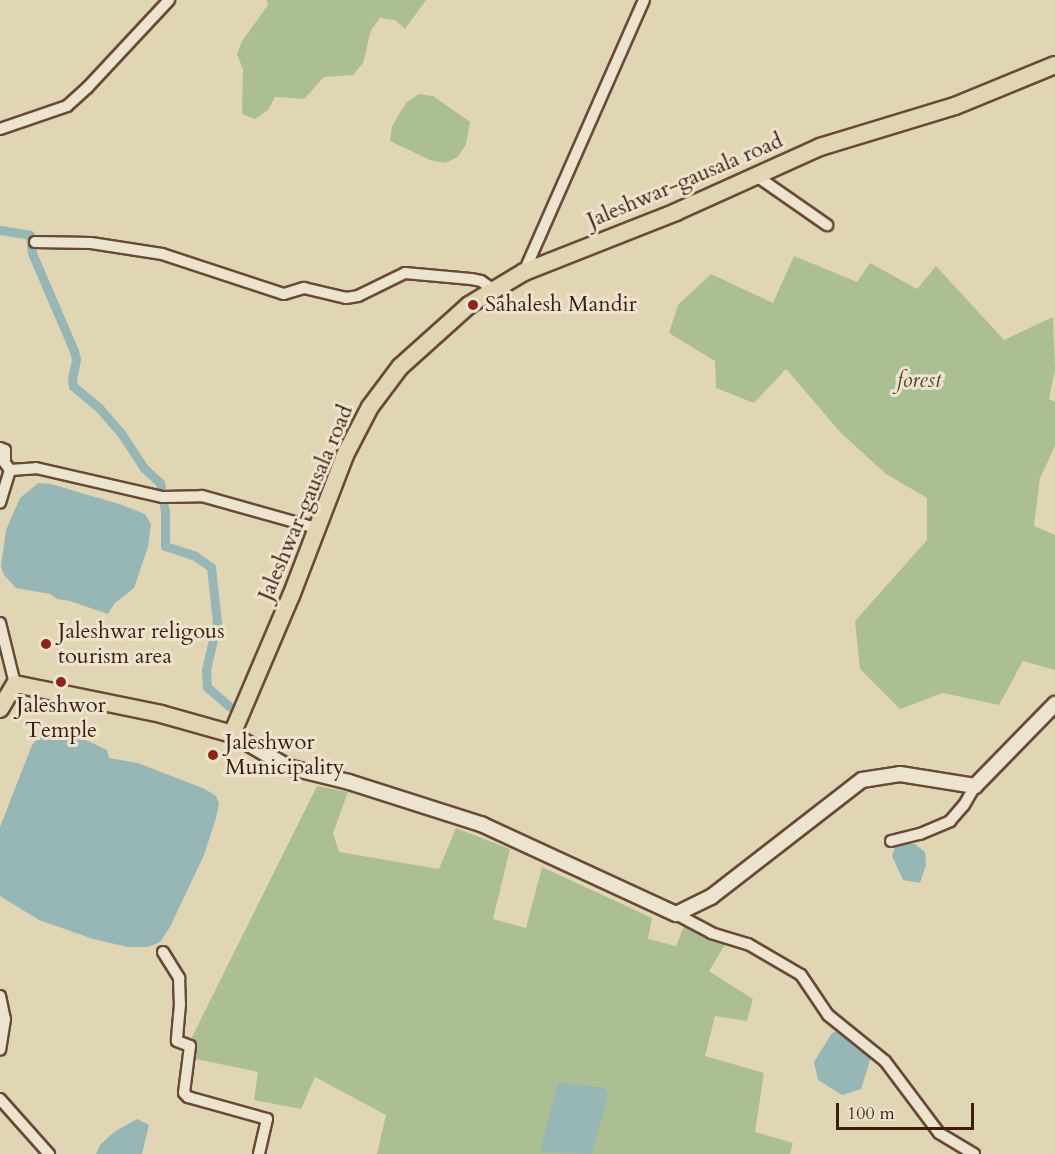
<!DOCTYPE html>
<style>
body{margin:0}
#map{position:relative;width:1055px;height:1154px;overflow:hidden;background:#e1d6b4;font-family:Cardo,serif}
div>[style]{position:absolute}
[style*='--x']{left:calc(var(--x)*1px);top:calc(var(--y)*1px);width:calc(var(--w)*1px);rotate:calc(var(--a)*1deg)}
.green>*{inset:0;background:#acbf92}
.water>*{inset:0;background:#96b7b5}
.canal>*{height:9px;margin:-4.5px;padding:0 4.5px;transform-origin:4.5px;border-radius:4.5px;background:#96b7b5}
.roads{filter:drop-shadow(2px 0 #674b38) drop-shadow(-2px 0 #674b38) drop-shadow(0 2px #674b38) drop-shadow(0 -2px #674b38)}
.minor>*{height:10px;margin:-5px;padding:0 5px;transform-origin:5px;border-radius:5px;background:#ece4ce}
.tertiary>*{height:14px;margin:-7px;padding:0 7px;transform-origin:7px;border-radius:7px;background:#ece4ce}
.primary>*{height:16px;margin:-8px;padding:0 8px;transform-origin:8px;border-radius:8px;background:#e1d6b4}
.dots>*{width:16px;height:16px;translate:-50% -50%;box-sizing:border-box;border:3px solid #ece4ce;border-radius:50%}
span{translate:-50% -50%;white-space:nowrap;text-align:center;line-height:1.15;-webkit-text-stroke:6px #ece4ce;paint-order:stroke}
.street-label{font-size:22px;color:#3e1d0f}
.poi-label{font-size:22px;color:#3e1d0f}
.left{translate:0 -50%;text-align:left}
.park-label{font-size:22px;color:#5a4630;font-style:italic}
.scale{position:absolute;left:836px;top:1103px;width:138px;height:27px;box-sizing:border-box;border:3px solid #3e1d0f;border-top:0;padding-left:8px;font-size:18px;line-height:21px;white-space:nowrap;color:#3e1d0f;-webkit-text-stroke:4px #ece4ce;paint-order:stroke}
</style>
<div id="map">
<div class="green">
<i style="clip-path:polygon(267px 0,426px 0,405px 29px,395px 20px,380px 18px,371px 30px,363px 63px,353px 75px,324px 77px,304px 99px,275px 97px,268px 110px,255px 119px,242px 114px,243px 69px,237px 54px,242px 41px,268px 5px)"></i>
<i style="clip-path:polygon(419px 94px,433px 96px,470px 122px,466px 144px,458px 157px,445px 163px,430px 160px,390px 141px,392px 127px,399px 114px,407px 102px)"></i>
<i style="clip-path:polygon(794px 256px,857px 282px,870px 263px,917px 289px,936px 266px,1004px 340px,1053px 317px,1055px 370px,1049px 399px,1055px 402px,1055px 446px,1040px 478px,1034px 526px,1055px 535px,1055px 670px,1023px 661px,999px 705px,943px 693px,900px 709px,860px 669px,855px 621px,927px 540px,927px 498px,886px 474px,841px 433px,786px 369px,754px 403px,716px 388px,715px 361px,669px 333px,678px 305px,711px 274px,773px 303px)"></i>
<i style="clip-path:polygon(317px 786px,348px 792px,333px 833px,339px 852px,439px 869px,456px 828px,510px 849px,493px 919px,526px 928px,542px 867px,652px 918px,648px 939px,676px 946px,685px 924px,726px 943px,709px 971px,753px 999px,747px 1021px,715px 1016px,705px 1056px,764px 1073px,755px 1132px,793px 1143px,790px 1154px,377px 1154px,386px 1115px,315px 1077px,301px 1109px,254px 1100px,258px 1072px,196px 1059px,192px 1037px)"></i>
</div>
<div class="water">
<i style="clip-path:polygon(38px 483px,51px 484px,119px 504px,145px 514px,151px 524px,148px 547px,134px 588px,115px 603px,108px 614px,70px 601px,57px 599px,50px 594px,16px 588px,4px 575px,1px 566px,6px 530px,20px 498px)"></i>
<i style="clip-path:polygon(63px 729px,107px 750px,109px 758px,138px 763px,205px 789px,216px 796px,219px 804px,216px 818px,204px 855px,170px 927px,160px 942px,148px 947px,128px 947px,93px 939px,39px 920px,0 896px,0 827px,32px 745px,46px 730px)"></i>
<i style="clip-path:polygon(896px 844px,915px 844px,925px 852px,926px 865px,920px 883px,903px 880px,892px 856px)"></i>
<i style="clip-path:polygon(842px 1030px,872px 1054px,861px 1089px,842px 1095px,818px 1080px,814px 1062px,832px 1033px)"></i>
<i style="clip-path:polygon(558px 1082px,605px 1088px,608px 1095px,592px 1154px,543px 1152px,541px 1147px)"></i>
<i style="clip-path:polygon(137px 1119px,149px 1125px,142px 1154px,96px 1154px,100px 1145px,114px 1132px)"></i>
</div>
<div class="canal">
<i style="--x:0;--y:230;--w:30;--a:9"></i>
<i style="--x:30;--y:235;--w:18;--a:84"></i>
<i style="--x:32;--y:253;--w:107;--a:66.8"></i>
<i style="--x:74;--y:351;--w:8;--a:76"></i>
<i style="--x:76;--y:359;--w:21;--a:101"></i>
<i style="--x:72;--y:380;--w:6;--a:81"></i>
<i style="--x:73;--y:386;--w:35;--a:40"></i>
<i style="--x:100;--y:409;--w:32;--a:49"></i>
<i style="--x:121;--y:433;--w:42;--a:56.7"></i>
<i style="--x:144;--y:468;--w:22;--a:43"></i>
<i style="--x:160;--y:483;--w:28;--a:80"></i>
<i style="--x:165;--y:511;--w:35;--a:90"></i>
<i style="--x:165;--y:546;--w:32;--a:18"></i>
<i style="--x:195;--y:556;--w:19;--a:35"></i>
<i style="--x:211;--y:567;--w:55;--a:83.8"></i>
<i style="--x:217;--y:622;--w:49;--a:102.9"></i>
<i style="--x:206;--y:670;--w:17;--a:87"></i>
<i style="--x:207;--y:687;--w:30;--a:41"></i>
</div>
<div class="roads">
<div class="minor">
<i style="--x:0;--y:129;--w:71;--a:-18.9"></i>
<i style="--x:67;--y:106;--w:28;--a:-42"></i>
<i style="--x:88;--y:87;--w:119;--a:-47"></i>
<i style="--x:755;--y:175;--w:88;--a:34.8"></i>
<i style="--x:35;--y:242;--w:56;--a:1"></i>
<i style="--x:91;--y:243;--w:72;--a:8.8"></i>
<i style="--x:162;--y:254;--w:128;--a:18.2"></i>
<i style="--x:284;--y:294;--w:21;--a:-17"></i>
<i style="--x:304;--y:288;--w:43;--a:13.4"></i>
<i style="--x:346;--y:298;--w:12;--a:-9"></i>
<i style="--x:358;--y:296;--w:52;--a:-26.1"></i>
<i style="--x:405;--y:273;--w:66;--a:5.2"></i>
<i style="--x:471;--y:279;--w:10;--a:11"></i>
<i style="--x:481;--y:281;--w:16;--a:35"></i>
<i style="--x:524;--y:272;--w:297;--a:-66.2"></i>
<i style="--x:0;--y:448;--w:5;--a:22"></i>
<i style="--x:5;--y:450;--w:13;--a:90"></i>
<i style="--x:5;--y:463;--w:9;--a:54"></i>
<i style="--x:10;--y:470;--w:34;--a:107"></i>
<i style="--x:10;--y:470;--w:26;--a:-4"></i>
<i style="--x:36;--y:468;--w:130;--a:12.9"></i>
<i style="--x:163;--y:497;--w:39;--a:-1"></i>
<i style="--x:202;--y:496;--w:118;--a:15.7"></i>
<i style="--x:0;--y:623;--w:63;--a:76.2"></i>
<i style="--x:891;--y:841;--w:30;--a:-14"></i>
<i style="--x:920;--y:834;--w:33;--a:-23"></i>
<i style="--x:950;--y:821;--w:21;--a:-49"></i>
<i style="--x:964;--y:805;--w:22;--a:-60"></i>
<i style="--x:676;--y:914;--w:40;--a:28"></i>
<i style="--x:711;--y:933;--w:39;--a:17"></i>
<i style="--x:748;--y:944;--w:61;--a:30.3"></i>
<i style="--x:801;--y:975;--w:48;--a:56"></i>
<i style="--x:828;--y:1015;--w:73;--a:38.9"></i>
<i style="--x:885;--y:1061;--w:90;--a:53.1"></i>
<i style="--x:939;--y:1133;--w:41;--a:31"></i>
<i style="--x:163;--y:952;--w:31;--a:58"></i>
<i style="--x:179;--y:978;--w:26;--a:88"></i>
<i style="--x:180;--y:1004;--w:37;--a:95"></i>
<i style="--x:177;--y:1041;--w:14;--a:21"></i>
<i style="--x:190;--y:1046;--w:47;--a:97.3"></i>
<i style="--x:184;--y:1093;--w:6;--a:45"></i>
<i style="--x:188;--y:1097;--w:82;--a:15.6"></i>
<i style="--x:267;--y:1119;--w:36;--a:103"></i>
<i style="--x:0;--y:996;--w:24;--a:78"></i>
<i style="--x:5;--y:1019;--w:31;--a:99"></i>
<i style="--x:0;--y:1099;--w:74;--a:48.3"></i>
</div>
<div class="tertiary">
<i style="--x:232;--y:734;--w:65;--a:30.5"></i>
<i style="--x:288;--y:767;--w:63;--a:13.8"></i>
<i style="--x:349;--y:782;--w:139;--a:17.7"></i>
<i style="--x:481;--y:824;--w:215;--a:24.8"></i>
<i style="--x:676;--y:914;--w:39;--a:-26"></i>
<i style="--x:711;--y:897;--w:191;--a:-37.8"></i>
<i style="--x:862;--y:780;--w:38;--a:-9"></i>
<i style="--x:900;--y:774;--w:76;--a:9.1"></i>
<i style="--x:975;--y:786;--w:115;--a:-45.7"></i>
</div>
<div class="primary">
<i style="--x:0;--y:709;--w:29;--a:-59"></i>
<i style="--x:15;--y:684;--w:149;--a:11.6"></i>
<i style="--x:161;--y:714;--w:74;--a:15.7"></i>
<i style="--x:232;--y:734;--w:150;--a:-66.9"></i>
<i style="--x:291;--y:596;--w:151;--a:-69"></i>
<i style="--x:345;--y:455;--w:54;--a:-62.5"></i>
<i style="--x:370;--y:407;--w:50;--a:-53.1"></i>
<i style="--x:400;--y:367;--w:93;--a:-41.9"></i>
<i style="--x:469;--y:305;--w:64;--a:-31"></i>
<i style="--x:524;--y:272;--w:163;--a:-21.5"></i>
<i style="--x:676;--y:212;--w:158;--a:-24.3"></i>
<i style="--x:820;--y:147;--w:141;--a:-16.9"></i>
<i style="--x:955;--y:106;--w:108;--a:-22.3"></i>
</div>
</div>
<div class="dots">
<i style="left:473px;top:305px;background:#8f2418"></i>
<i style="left:46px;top:644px;background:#8f2418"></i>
<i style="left:61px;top:682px;background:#8f2418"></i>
<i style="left:213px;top:755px;background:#8f2418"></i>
</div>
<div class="street-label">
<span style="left:685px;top:181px;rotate:-23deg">Jaleshwar-gausala road</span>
<span style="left:306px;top:503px;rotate:-67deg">Jaleshwar-gausala road</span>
</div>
<div class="poi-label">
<span class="left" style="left:485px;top:305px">Sahalesh Mandir</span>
<span class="left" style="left:58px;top:644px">Jaleshwar religous<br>tourism area</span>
<span style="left:61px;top:718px">Jaleshwor<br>Temple</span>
<span class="left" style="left:225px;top:755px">Jaleshwor<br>Municipality</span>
</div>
<div class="park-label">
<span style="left:919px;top:381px">forest</span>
</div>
<div class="scale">100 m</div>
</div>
